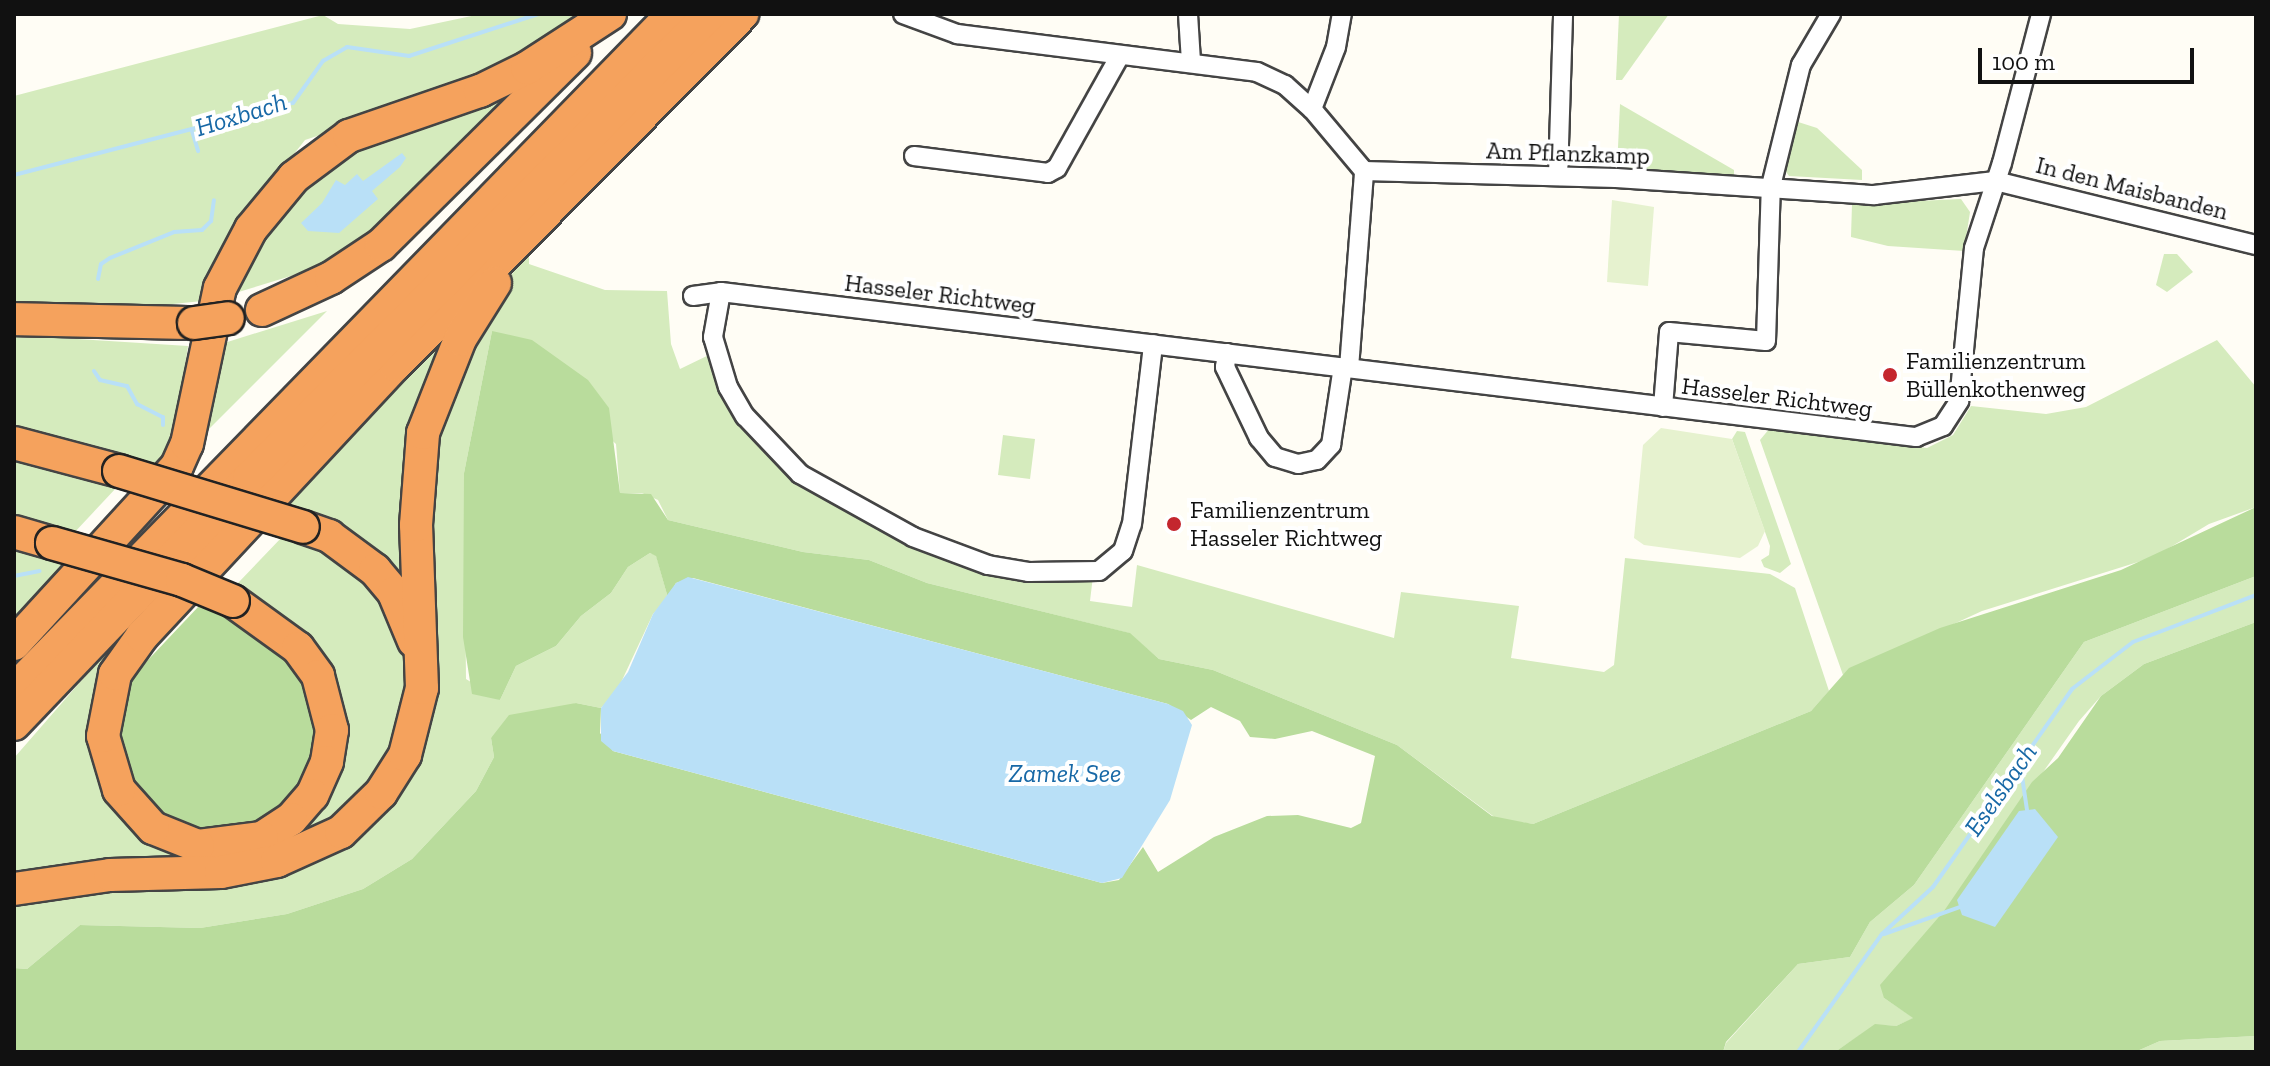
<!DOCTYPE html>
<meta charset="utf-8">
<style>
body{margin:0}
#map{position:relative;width:2270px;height:1066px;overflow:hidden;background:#fffdf5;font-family:"Zilla Slab",serif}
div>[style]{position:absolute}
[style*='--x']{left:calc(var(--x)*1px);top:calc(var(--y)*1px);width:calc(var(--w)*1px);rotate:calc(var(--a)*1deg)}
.green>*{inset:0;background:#d5ebbd}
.forest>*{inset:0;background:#b9dc9c}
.pitch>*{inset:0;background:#e6f2cf}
.water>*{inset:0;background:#b9e0f7}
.stream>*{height:4px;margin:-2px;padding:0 2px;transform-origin:2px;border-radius:2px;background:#b9e0f7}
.roads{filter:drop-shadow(2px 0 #444) drop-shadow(-2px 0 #444) drop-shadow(0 2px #444) drop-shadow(0 -2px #444)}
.street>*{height:18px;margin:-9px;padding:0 9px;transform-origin:9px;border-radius:9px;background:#fff}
.highway>*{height:32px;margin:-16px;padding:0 16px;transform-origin:16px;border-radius:16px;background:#f5a25d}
.bridges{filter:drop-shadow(2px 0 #222) drop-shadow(-2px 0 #222) drop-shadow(0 2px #222) drop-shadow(0 -2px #222)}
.highway-bridge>*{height:32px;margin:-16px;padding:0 16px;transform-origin:16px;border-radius:16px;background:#f5a25d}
.dots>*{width:22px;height:22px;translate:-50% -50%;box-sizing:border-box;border:4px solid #fff;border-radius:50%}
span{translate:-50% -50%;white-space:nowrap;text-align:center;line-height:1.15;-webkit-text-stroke:8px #fff;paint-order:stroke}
.street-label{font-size:24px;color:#111}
.poi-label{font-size:24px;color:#111}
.left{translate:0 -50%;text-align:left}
.water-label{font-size:26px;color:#1768a6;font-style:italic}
.frame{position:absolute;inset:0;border:16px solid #111;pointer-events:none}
.scale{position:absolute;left:1978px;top:48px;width:216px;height:36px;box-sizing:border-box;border:4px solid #111;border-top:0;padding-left:10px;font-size:24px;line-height:28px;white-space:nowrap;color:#111;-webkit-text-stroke:6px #fff;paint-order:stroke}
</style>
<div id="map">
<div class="green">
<i style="clip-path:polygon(481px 14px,589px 14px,558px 38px,441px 95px,305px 140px,226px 240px,202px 301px,144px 307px,14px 302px,14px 96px,323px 15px,338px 24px,410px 29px)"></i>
<i style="clip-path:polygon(1619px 14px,1669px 14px,1622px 80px,1616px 80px)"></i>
<i style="clip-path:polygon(538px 73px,402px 213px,327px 265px,232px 294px,244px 265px,289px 202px,358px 142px)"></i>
<i style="clip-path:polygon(1620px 104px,1734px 170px,1734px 176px,1617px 169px)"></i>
<i style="clip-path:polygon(1795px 121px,1817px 128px,1862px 170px,1862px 180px,1789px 176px,1784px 169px)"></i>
<i style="clip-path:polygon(1961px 199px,1970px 212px,1964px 251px,1888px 246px,1851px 237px,1852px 204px)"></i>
<i style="clip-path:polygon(529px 252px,529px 264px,605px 290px,667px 291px,671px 344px,680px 369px,713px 353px,766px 445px,919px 543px,1093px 576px,1090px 601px,1132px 607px,1137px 565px,1394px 638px,1401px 592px,1519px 606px,1511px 658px,1604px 672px,1614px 665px,1625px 558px,1770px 574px,1795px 588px,1829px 691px,1811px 711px,1533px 824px,1497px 819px,1397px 745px,1213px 670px,1159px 659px,1129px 633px,927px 583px,869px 560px,803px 552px,668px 520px,658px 500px,642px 493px,620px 493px,616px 444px,492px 331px,464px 473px,466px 679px,500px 700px,516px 666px,556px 646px,581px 616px,611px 593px,628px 567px,650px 553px,656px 555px,668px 598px,653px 614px,617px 691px,601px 708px,576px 703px,491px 738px,494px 757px,476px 791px,412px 859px,363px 889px,287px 914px,200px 928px,80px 925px,27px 969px,14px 968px,14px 758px,115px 642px,266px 485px,168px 594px,117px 709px,283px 536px,287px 502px,461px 314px,505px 283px)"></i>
<i style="clip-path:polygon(2164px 254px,2177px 254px,2193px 272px,2167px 292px,2156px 285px)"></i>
<i style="clip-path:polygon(327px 311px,204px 434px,221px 344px)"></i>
<i style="clip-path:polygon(14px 335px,188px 346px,173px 449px,155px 467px,122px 454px,92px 456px,14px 435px)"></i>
<i style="clip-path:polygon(2217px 340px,2256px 387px,2256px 507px,2209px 524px,2154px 557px,1982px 611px,1843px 675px,1760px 440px,1770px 428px,1927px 448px,1953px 435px,1971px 406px,2046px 414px,2086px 407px)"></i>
<i style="clip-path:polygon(1737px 431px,1745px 432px,1791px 564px,1780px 573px,1764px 567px,1761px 560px,1769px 555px,1770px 546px,1732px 439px)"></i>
<i style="clip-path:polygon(1003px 435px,1035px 439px,1030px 479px,998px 475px)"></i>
<i style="clip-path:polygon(14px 456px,117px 487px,73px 534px,14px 518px)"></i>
<i style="clip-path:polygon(14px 542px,76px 564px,14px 629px)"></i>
<i style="clip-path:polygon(2256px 576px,2256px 622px,2144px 664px,2101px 696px,2079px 721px,1884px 998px,1914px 1018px,1896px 1026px,1875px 1025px,1835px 1052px,1723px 1052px,1726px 1043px,1798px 964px,1850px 957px,1870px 922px,1914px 885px,2084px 642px)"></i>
<i style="clip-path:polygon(2256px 1036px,2256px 1052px,2135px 1052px,2160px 1041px)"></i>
</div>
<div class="forest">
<i style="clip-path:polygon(492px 331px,532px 340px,588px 380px,609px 408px,620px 493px,651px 494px,668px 520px,803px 552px,869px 560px,927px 583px,1130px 633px,1159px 659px,1213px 670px,1397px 745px,1492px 816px,1533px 824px,1811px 711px,1849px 668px,1940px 628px,2121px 570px,2256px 507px,2256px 576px,2084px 642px,1914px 885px,1870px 922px,1850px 957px,1798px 964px,1726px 1042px,1723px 1052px,14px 1052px,14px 968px,27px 969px,80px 925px,200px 928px,287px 914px,363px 889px,412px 859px,476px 791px,494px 757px,491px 738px,509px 715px,576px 703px,601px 708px,600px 733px,613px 751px,1102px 883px,1119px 880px,1143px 847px,1158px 872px,1214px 837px,1267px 816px,1298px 815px,1351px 828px,1361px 823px,1375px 756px,1312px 731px,1275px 739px,1250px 737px,1240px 721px,1211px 707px,1191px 720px,1168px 704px,693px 578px,676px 583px,668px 598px,656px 556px,650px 553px,628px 567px,611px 593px,581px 616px,556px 646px,516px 666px,500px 700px,472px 694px,463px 637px,464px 473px)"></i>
<i style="clip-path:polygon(199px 606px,255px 626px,290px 653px,319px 709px,308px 782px,260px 828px,200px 834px,161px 818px,121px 767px,117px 709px,131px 678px)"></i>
<i style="clip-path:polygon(2256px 622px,2256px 1036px,2160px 1041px,2135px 1052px,1835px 1052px,1875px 1024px,1896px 1026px,1913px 1018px,1884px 998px,1880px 985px,1944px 911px,2032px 782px,2058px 758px,2101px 696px,2144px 664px)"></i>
</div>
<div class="pitch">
<i style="clip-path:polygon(1612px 200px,1654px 207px,1648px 286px,1607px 282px)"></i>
<i style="clip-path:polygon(1661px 428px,1732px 439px,1765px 531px,1758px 546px,1740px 558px,1644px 545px,1634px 538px,1643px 445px)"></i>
</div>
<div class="water">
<i style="clip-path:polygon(402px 153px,406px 158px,400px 167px,372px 191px,378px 199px,339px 233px,308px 231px,301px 223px,322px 203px,336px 180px,345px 185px,357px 174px,363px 181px)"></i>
<i style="clip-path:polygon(688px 577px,1168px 704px,1183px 711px,1192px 725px,1170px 800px,1122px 878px,1102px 883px,613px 751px,601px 741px,601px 708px,628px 672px,653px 614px,676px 583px)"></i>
<i style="clip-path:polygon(2035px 809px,2058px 837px,1995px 927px,1962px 915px,1957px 900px,2019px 811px)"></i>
</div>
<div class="stream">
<i style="--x:192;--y:131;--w:21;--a:73"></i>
<i style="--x:14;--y:175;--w:288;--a:-14.5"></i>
<i style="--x:293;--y:103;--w:52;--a:-54.5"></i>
<i style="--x:323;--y:61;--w:28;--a:-30"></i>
<i style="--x:347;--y:47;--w:63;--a:8.3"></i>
<i style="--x:409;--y:56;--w:136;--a:-18"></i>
<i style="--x:98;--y:279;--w:15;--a:-79"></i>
<i style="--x:101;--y:264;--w:11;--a:-34"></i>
<i style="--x:110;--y:258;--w:69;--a:-22.1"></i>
<i style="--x:174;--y:232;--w:28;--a:-4"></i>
<i style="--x:202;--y:230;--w:13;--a:-45"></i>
<i style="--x:211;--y:221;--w:21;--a:-82"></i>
<i style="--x:94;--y:371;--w:11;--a:56"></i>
<i style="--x:100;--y:380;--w:28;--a:13"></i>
<i style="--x:127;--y:386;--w:21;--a:61"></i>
<i style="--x:137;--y:404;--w:29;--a:27"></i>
<i style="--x:163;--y:417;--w:8;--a:90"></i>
<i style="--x:14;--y:576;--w:26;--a:-11"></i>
<i style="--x:2020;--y:763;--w:48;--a:81.5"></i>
<i style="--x:1884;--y:934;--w:81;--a:-19.6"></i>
<i style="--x:1798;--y:1052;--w:145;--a:-54.6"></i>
<i style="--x:1882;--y:934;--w:69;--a:-42.7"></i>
<i style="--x:1933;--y:887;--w:242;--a:-54.9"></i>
<i style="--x:2072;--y:689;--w:77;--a:-37.6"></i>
<i style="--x:2133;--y:642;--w:132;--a:-20.9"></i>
</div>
<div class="roads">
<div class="street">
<i style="--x:903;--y:14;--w:58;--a:20.3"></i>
<i style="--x:957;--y:34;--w:302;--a:7.2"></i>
<i style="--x:1257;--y:72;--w:31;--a:25"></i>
<i style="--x:1285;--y:85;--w:36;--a:42"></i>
<i style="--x:1312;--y:109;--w:81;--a:50"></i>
<i style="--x:1364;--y:171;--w:252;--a:1.6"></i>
<i style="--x:1616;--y:178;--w:259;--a:3.8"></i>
<i style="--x:1874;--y:195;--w:122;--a:-6.6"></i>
<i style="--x:1995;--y:181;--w:269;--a:13.8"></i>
<i style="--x:1188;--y:14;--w:48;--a:86.4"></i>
<i style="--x:1312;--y:109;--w:66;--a:-68.8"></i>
<i style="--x:1336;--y:47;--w:34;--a:-80"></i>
<i style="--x:914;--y:156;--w:135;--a:7.2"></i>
<i style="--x:1048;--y:173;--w:10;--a:-29"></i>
<i style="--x:1057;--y:168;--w:127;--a:-60.8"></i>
<i style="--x:1558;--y:176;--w:162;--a:-88.2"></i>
<i style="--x:721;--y:292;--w:46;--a:100.1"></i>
<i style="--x:713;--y:337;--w:52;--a:73.3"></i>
<i style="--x:728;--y:387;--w:34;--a:60"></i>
<i style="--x:745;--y:416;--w:80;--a:46.5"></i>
<i style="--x:800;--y:474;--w:129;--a:29.1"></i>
<i style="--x:913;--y:537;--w:80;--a:20.5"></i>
<i style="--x:988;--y:565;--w:42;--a:9.7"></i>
<i style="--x:1029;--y:572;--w:70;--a:-0.8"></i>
<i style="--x:1099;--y:571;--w:31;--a:-40"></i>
<i style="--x:1123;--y:551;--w:28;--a:-72"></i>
<i style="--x:1132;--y:524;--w:181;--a:-83.3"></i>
<i style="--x:693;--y:296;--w:28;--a:-8"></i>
<i style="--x:721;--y:292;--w:1204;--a:6.92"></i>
<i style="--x:1916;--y:437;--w:29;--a:-22"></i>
<i style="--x:1943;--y:426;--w:30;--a:-57"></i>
<i style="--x:1959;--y:401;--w:154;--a:-84.4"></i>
<i style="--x:1974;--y:248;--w:89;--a:-71.8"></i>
<i style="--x:2002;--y:163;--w:154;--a:-75.3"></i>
<i style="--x:1227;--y:353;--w:14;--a:98"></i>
<i style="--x:1225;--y:367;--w:79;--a:64.4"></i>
<i style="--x:1259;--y:438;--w:25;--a:50"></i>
<i style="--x:1275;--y:457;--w:24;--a:17"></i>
<i style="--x:1298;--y:464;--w:19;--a:-12"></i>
<i style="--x:1317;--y:460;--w:21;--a:-47"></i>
<i style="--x:1331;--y:445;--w:79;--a:-81.3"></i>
<i style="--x:1349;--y:368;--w:198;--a:-85.6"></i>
<i style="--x:1663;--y:407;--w:75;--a:-85.4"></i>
<i style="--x:1669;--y:332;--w:97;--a:5.3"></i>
<i style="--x:1766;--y:341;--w:155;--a:-88.2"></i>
<i style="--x:1771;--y:186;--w:125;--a:-76.1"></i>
<i style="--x:1801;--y:65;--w:59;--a:-59.5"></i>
</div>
<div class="highway">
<i style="--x:262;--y:310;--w:76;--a:-24.9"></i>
<i style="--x:331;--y:278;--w:60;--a:-33.4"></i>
<i style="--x:381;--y:245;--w:273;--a:-44.7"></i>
<i style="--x:14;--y:319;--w:180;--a:1.3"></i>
<i style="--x:14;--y:443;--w:109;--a:14.9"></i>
<i style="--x:303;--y:527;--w:28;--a:19"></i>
<i style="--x:329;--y:536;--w:57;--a:36.5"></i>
<i style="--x:375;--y:570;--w:30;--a:50"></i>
<i style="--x:394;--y:593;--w:52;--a:67.4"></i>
<i style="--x:14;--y:532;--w:40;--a:16"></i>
<i style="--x:233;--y:601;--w:80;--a:35.9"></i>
<i style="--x:298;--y:648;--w:34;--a:54"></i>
<i style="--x:318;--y:676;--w:56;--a:75.5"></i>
<i style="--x:332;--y:730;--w:32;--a:99"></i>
<i style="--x:327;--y:762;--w:36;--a:114"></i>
<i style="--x:312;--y:795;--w:32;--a:131"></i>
<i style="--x:291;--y:819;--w:35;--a:147"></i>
<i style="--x:262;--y:838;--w:64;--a:172.9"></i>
<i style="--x:198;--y:846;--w:48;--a:-158.2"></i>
<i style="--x:153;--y:828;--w:51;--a:-131.8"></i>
<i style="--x:119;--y:790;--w:56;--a:-106.5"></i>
<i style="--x:103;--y:736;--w:63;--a:-79"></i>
<i style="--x:115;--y:674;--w:47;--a:-54.6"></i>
<i style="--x:142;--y:636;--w:371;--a:-47"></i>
<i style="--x:395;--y:365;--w:494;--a:-45.3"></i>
<i style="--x:14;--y:644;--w:241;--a:-47.5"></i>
<i style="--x:177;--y:466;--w:24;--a:-66"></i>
<i style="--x:187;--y:444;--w:159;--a:-78.1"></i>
<i style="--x:220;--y:288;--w:67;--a:-62.3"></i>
<i style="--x:251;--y:229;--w:67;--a:-50.4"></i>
<i style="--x:294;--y:177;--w:69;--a:-36.7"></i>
<i style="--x:349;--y:136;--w:139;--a:-19"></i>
<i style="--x:480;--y:91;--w:52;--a:-26.1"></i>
<i style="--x:527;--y:68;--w:99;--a:-33"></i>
<i style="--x:14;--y:690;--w:944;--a:-45.73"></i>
<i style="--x:14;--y:724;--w:340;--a:-46.3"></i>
<i style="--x:249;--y:478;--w:654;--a:-45.19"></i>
<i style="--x:14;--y:889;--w:97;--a:-8.3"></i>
<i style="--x:110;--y:875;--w:111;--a:-1.5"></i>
<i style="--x:221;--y:872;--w:57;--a:-11.1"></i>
<i style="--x:277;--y:861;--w:70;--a:-24.4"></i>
<i style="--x:341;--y:832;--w:56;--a:-44.3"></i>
<i style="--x:381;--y:793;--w:45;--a:-57.7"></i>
<i style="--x:405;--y:755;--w:69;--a:-75.8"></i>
<i style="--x:422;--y:688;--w:163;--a:-92.1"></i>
<i style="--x:416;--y:525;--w:92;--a:-85.6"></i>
<i style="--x:423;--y:433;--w:101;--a:-68.5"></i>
<i style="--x:460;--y:339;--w:66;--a:-58"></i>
</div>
</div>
<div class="bridges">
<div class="highway-bridge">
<i style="--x:194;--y:323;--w:34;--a:-8"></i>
<i style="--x:119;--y:471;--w:192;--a:16.9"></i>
<i style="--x:52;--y:543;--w:135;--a:15.9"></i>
<i style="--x:182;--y:580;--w:55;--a:22.4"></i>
</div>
</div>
<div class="dots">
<i style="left:1890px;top:375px;background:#c4262e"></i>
<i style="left:1174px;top:524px;background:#c4262e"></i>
</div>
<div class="street-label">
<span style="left:1568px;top:153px;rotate:2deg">Am Pflanzkamp</span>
<span style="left:2132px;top:188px;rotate:14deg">In den Maisbanden</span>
<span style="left:940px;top:294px;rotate:7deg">Hasseler Richtweg</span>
<span style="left:1777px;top:397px;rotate:7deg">Hasseler Richtweg</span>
</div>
<div class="poi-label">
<span class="left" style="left:1906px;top:375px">Familienzentrum<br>Büllenkothenweg</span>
<span class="left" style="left:1190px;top:524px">Familienzentrum<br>Hasseler Richtweg</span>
</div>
<div class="water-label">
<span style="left:241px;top:115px;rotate:-17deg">Hoxbach</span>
<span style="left:1065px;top:774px">Zamek See</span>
<span style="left:2001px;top:790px;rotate:-55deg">Eselsbach</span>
</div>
<div class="frame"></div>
<div class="scale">100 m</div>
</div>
